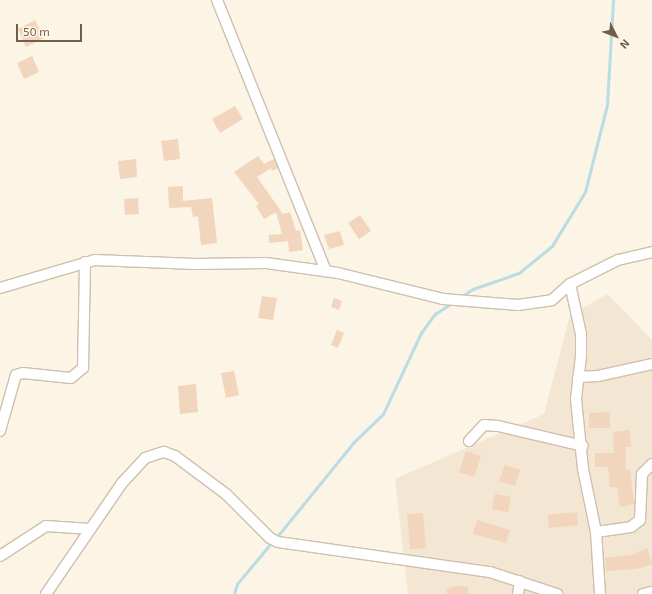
<!DOCTYPE html>
<style>
body{margin:0}
#map{position:relative;width:652px;height:594px;overflow:hidden;background:#fcf4e4;font-family:"Exo 2",sans-serif}
div>[style]{position:absolute}
[style*='--x']{left:calc(var(--x)*1px);top:calc(var(--y)*1px);width:calc(var(--w)*1px);rotate:calc(var(--a)*1deg)}
.residential>*{inset:0;background:#f3e7d3}
.stream>*{height:2.5px;margin:-1.25px;padding:0 1.25px;transform-origin:1.25px;border-radius:1.25px;background:#b9dce5}
.building>*{inset:0;background:#f1d5bc}
.roads{filter:drop-shadow(1px 0 #cfbfae) drop-shadow(-1px 0 #cfbfae) drop-shadow(0 1px #cfbfae) drop-shadow(0 -1px #cfbfae)}
.minor>*{height:10px;margin:-5px;padding:0 5px;transform-origin:5px;border-radius:5px;background:#fff}
span{translate:-50% -50%;white-space:nowrap;text-align:center;line-height:1.15;-webkit-text-stroke:3.5px #fff8ea;paint-order:stroke}
.north{position:absolute;left:596px;top:16px;width:40px;height:40px;-webkit-text-stroke:3px #fff8ea;paint-order:stroke;rotate:132deg;font-size:11px;font-weight:700;line-height:16px;text-align:center;color:#745c4a}
.north::after{content:'';display:block;margin:auto;width:14px;height:18px;background:#745c4a;clip-path:polygon(50% 0,100% 100%,50% 72%,0 100%)}
.scale{position:absolute;left:16px;top:24px;width:66px;height:18px;box-sizing:border-box;border:2px solid #745c4a;border-top:0;padding-left:5px;font-size:12px;line-height:14px;white-space:nowrap;color:#745c4a;-webkit-text-stroke:3px #fff8ea;paint-order:stroke}
</style>
<div id="map">
<div class="residential">
<i style="clip-path:polygon(608px 294px,652px 340px,652px 594px,408px 594px,395px 479px,544px 414px,570px 315px)"></i>
</div>
<div class="stream">
<i style="--x:461;--y:297;--w:14;--a:-34"></i>
<i style="--x:473;--y:289;--w:49;--a:-19.2"></i>
<i style="--x:519;--y:273;--w:43;--a:-39.3"></i>
<i style="--x:552;--y:246;--w:63;--a:-58.6"></i>
<i style="--x:585;--y:192;--w:90;--a:-75.8"></i>
<i style="--x:607;--y:105;--w:105;--a:-86.7"></i>
<i style="--x:276;--y:538;--w:124;--a:-50.9"></i>
<i style="--x:354;--y:442;--w:40;--a:-44"></i>
<i style="--x:383;--y:414;--w:89;--a:-64.9"></i>
<i style="--x:421;--y:333;--w:24;--a:-54"></i>
<i style="--x:435;--y:314;--w:20;--a:-33"></i>
<i style="--x:234;--y:594;--w:10;--a:-73"></i>
<i style="--x:237;--y:584;--w:55;--a:-50.2"></i>
</div>
<div class="building">
<i style="clip-path:polygon(35px 20px,44px 38px,26px 47px,18px 29px)"></i>
<i style="clip-path:polygon(32px 56px,39px 72px,24px 79px,17px 63px)"></i>
<i style="clip-path:polygon(235px 106px,243px 119px,220px 133px,212px 119px)"></i>
<i style="clip-path:polygon(178px 139px,180px 159px,164px 161px,161px 141px)"></i>
<i style="clip-path:polygon(258px 156px,264px 164px,274px 159px,278px 168px,272px 171px,271px 168px,257px 177px,283px 214px,290px 212px,296px 231px,300px 230px,303px 250px,289px 252px,288px 241px,269px 243px,269px 235px,282px 234px,276px 212px,264px 219px,256px 206px,259px 204px,234px 172px)"></i>
<i style="clip-path:polygon(136px 159px,137px 177px,120px 179px,118px 161px)"></i>
<i style="clip-path:polygon(183px 186px,183px 201px,212px 198px,217px 243px,201px 245px,198px 216px,193px 217px,191px 207px,169px 208px,168px 187px)"></i>
<i style="clip-path:polygon(138px 198px,139px 214px,125px 215px,124px 199px)"></i>
<i style="clip-path:polygon(360px 215px,371px 231px,359px 239px,348px 223px)"></i>
<i style="clip-path:polygon(340px 231px,344px 245px,329px 249px,324px 235px)"></i>
<i style="clip-path:polygon(262px 296px,277px 298px,273px 320px,258px 318px)"></i>
<i style="clip-path:polygon(334px 298px,342px 301px,339px 310px,331px 307px)"></i>
<i style="clip-path:polygon(337px 330px,344px 333px,338px 348px,331px 345px)"></i>
<i style="clip-path:polygon(234px 371px,239px 395px,226px 398px,221px 373px)"></i>
<i style="clip-path:polygon(196px 384px,198px 412px,180px 414px,178px 386px)"></i>
<i style="clip-path:polygon(610px 412px,610px 428px,589px 428px,589px 413px)"></i>
<i style="clip-path:polygon(630px 430px,631px 447px,626px 447px,626px 470px,630px 470px,634px 504px,620px 507px,617px 487px,610px 487px,608px 467px,595px 467px,595px 453px,614px 453px,613px 432px)"></i>
<i style="clip-path:polygon(466px 451px,481px 456px,474px 477px,459px 472px)"></i>
<i style="clip-path:polygon(505px 465px,520px 470px,515px 486px,499px 481px)"></i>
<i style="clip-path:polygon(495px 494px,511px 497px,508px 512px,492px 509px)"></i>
<i style="clip-path:polygon(577px 512px,578px 525px,549px 528px,548px 515px)"></i>
<i style="clip-path:polygon(423px 513px,426px 548px,410px 549px,407px 514px)"></i>
<i style="clip-path:polygon(477px 520px,510px 530px,506px 543px,473px 534px)"></i>
<i style="clip-path:polygon(647px 548px,652px 564px,637px 569px,606px 571px,605px 558px,632px 555px)"></i>
<i style="clip-path:polygon(463px 586px,468px 587px,469px 594px,447px 594px,447px 589px,451px 587px)"></i>
</div>
<div class="roads">
<div class="minor">
<i style="--x:217;--y:0;--w:292;--a:68.1"></i>
<i style="--x:570;--y:284;--w:51;--a:77.6"></i>
<i style="--x:581;--y:334;--w:22;--a:90"></i>
<i style="--x:581;--y:356;--w:43;--a:96.6"></i>
<i style="--x:576;--y:399;--w:70;--a:84.3"></i>
<i style="--x:583;--y:469;--w:64;--a:78.3"></i>
<i style="--x:596;--y:532;--w:62;--a:86.3"></i>
<i style="--x:0;--y:288;--w:99;--a:-16.4"></i>
<i style="--x:95;--y:260;--w:101;--a:2.3"></i>
<i style="--x:196;--y:264;--w:70;--a:-0.8"></i>
<i style="--x:266;--y:263;--w:73;--a:7.9"></i>
<i style="--x:338;--y:273;--w:108;--a:13.9"></i>
<i style="--x:443;--y:299;--w:75;--a:4.6"></i>
<i style="--x:518;--y:305;--w:34;--a:-8"></i>
<i style="--x:552;--y:300;--w:24;--a:-42"></i>
<i style="--x:570;--y:284;--w:54;--a:-26.6"></i>
<i style="--x:618;--y:260;--w:35;--a:-13"></i>
<i style="--x:578;--y:377;--w:20;--a:-3"></i>
<i style="--x:598;--y:376;--w:55;--a:-12.5"></i>
<i style="--x:0;--y:431;--w:58;--a:-74.1"></i>
<i style="--x:16;--y:375;--w:7;--a:-16"></i>
<i style="--x:23;--y:373;--w:48;--a:5.9"></i>
<i style="--x:71;--y:378;--w:16;--a:-40"></i>
<i style="--x:83;--y:368;--w:106;--a:-88.9"></i>
<i style="--x:469;--y:441;--w:22;--a:-47"></i>
<i style="--x:484;--y:425;--w:14;--a:4"></i>
<i style="--x:498;--y:426;--w:87;--a:13.2"></i>
<i style="--x:596;--y:532;--w:35;--a:-8"></i>
<i style="--x:631;--y:527;--w:11;--a:-38"></i>
<i style="--x:640;--y:520;--w:46;--a:-87.5"></i>
<i style="--x:642;--y:474;--w:14;--a:-45"></i>
<i style="--x:0;--y:556;--w:55;--a:-33.1"></i>
<i style="--x:46;--y:526;--w:44;--a:3.9"></i>
<i style="--x:46;--y:594;--w:135;--a:-55.6"></i>
<i style="--x:122;--y:483;--w:34;--a:-47"></i>
<i style="--x:145;--y:458;--w:20;--a:-18"></i>
<i style="--x:164;--y:452;--w:12;--a:20"></i>
<i style="--x:175;--y:456;--w:64;--a:36.7"></i>
<i style="--x:226;--y:494;--w:62;--a:45"></i>
<i style="--x:270;--y:538;--w:9;--a:27"></i>
<i style="--x:278;--y:542;--w:214;--a:8.1"></i>
<i style="--x:490;--y:572;--w:71;--a:18.2"></i>
<i style="--x:518;--y:594;--w:13;--a:-81"></i>
<i style="--x:643;--y:594;--w:9;--a:-13"></i>
</div>
</div>
<div class="north">N</div>
<div class="scale">50 m</div>
</div>
